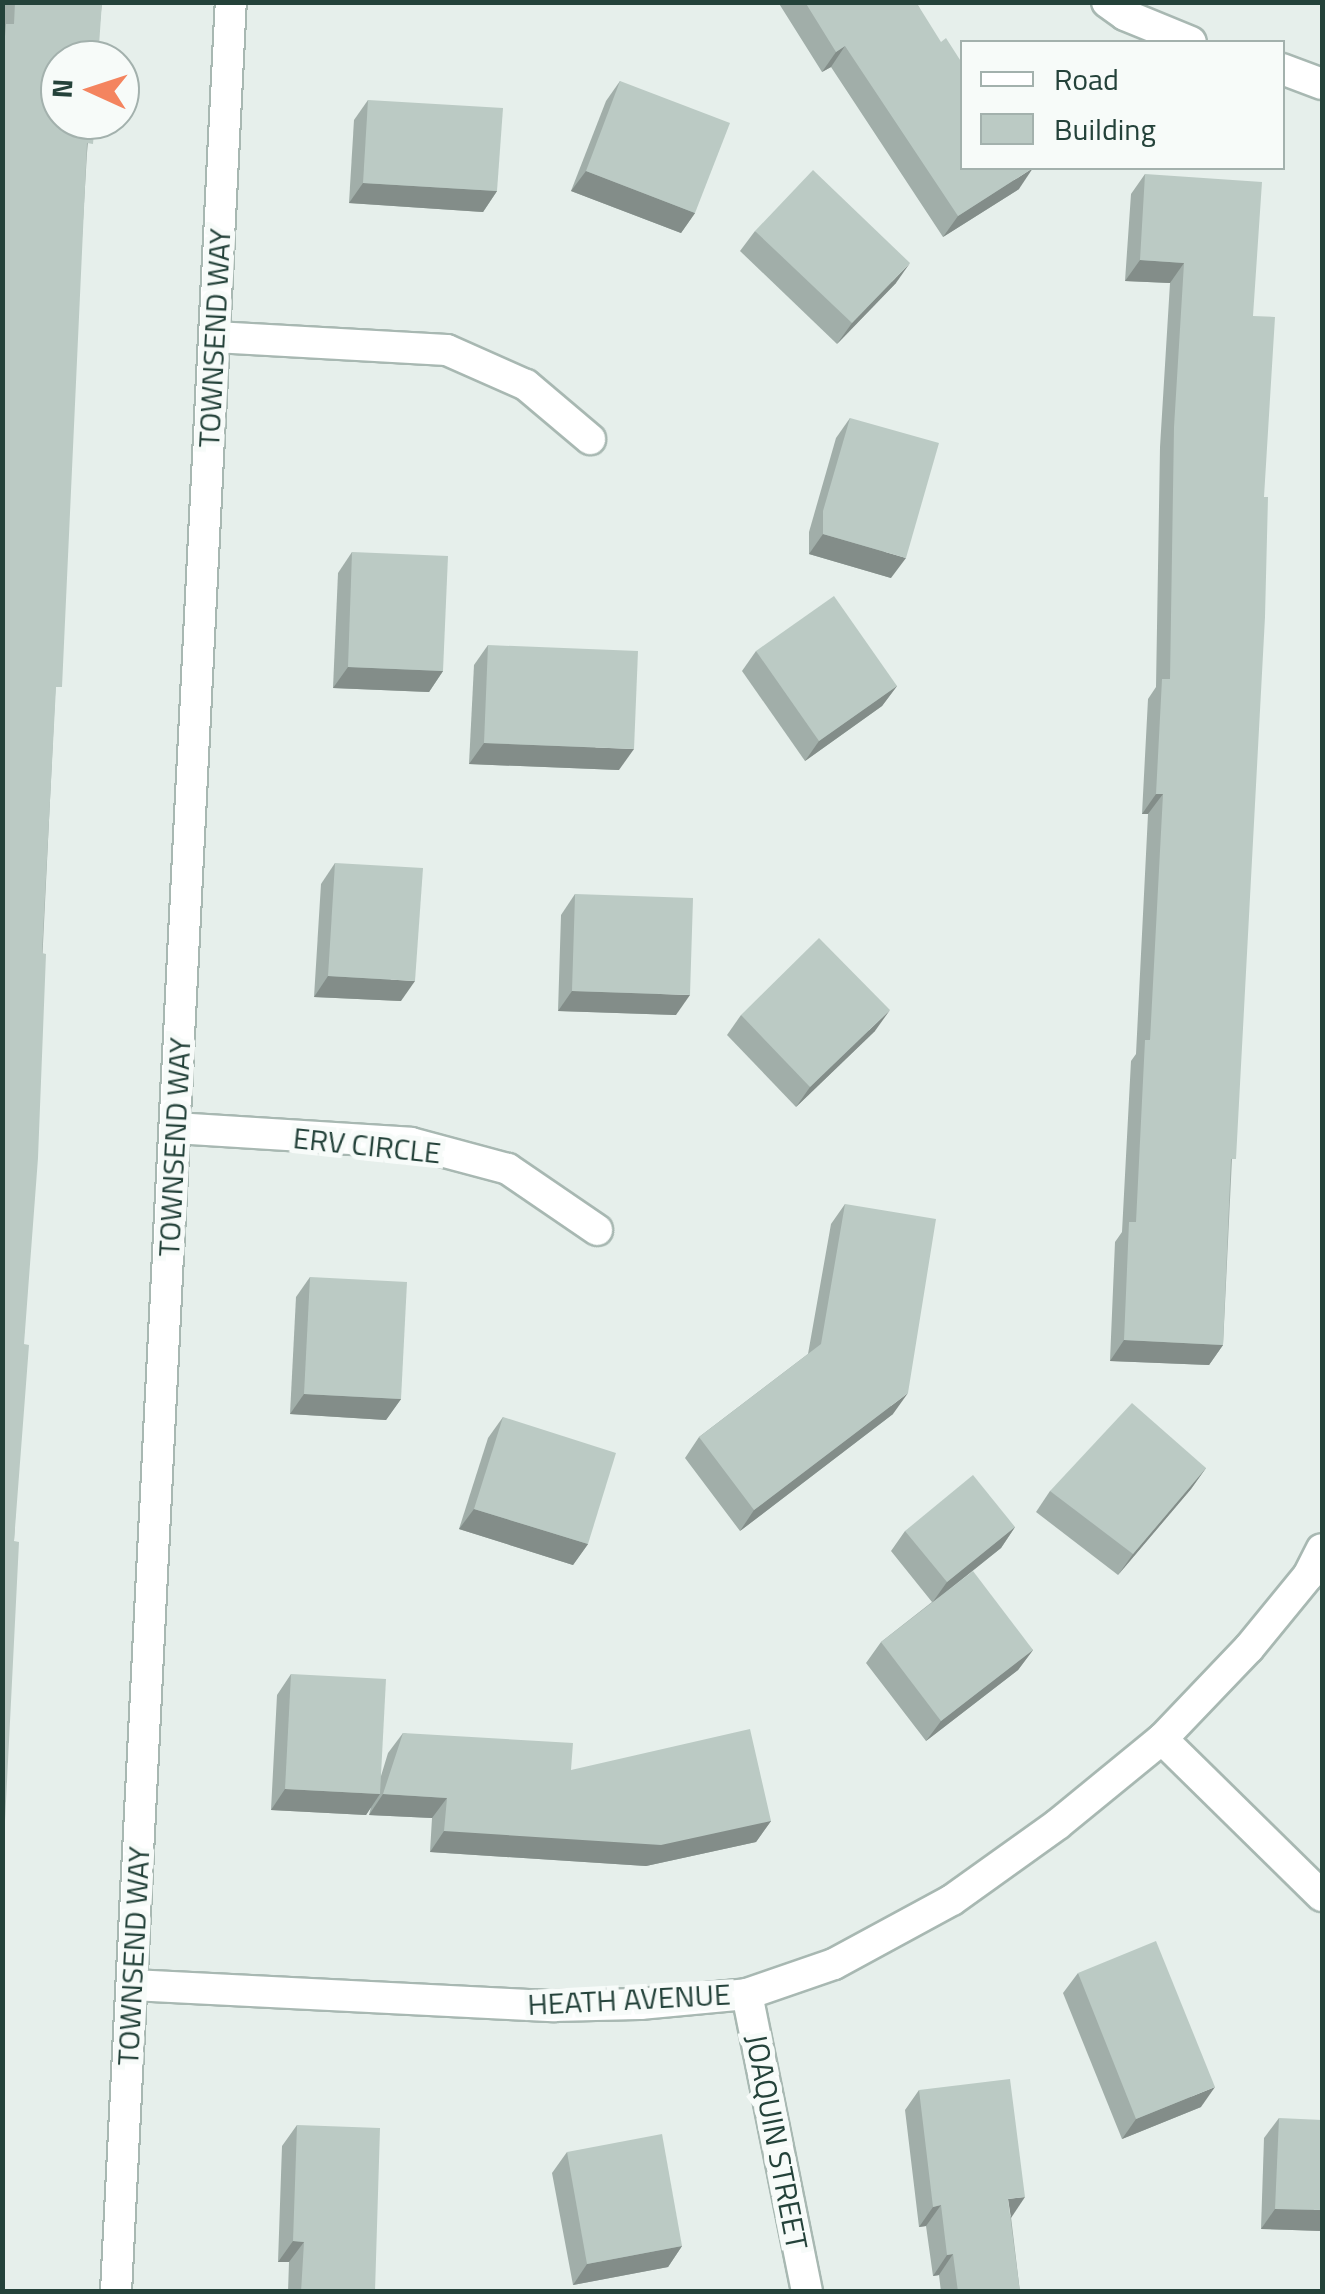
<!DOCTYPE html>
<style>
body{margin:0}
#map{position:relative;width:1325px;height:2294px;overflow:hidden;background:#e6efeb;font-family:"Titillium Web",sans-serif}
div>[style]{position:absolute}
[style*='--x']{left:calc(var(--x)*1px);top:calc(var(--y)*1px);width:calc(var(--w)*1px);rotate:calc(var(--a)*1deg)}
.roads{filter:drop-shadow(2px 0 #a8b8b2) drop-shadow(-2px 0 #a8b8b2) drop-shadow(0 2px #a8b8b2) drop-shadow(0 -2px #a8b8b2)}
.minor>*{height:30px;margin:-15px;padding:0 15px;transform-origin:15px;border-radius:15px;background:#fff}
.wall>*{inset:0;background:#a1aea9}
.shaded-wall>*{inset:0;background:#838d89}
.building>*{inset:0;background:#bbcac4}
span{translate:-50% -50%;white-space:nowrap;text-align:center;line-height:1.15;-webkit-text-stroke:10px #f7fbf9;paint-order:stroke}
.street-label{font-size:30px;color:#24423a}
.frame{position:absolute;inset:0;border:5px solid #24423a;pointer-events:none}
.legend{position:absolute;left:960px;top:40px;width:325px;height:130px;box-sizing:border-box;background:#f7fbf9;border:2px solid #a3b1ad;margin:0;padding:12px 18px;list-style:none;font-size:30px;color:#24423a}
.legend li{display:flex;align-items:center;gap:20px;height:50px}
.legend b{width:50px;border:2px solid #a3b1ad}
.north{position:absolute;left:40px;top:40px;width:100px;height:100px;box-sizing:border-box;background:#f7fbf9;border:2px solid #a3b1ad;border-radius:50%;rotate:273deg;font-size:28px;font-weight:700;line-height:40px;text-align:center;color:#24423a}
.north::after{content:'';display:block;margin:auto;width:35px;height:45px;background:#f4845f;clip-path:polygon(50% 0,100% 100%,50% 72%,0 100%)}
</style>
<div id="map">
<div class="roads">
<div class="minor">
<i style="--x:1107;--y:2;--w:22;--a:36"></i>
<i style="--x:1125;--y:15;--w:71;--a:22.2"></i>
<i style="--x:1282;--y:69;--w:43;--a:20.6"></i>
<i style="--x:215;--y:337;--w:232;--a:3.2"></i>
<i style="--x:447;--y:350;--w:86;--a:23.9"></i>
<i style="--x:526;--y:385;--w:84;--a:40.2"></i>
<i style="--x:175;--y:1128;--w:236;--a:3.6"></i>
<i style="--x:411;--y:1143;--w:100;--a:15"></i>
<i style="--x:508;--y:1169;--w:108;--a:34.4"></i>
<i style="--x:1162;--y:1739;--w:224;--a:44.5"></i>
<i style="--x:132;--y:1985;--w:422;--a:2.9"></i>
<i style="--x:553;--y:2006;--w:87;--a:-1.3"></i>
<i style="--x:640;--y:2004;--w:107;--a:-5.3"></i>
<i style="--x:747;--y:1994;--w:92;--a:-19"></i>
<i style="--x:834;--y:1964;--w:134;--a:-28.5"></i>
<i style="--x:952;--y:1900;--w:130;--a:-35.6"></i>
<i style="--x:1058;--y:1824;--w:134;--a:-39.3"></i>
<i style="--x:1162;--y:1739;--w:126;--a:-46.3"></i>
<i style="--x:1249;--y:1648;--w:93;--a:-50.7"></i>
<i style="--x:1308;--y:1576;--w:30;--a:-63"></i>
<i style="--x:747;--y:1994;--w:304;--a:78.6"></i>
<i style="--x:116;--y:2292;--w:2293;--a:-87.13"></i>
</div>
</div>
<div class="wall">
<i style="clip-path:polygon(2px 2px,102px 2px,87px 153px,55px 697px,14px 1541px,2px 1881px)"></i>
<i style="clip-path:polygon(778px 2px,916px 2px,1019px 189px,943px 237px,831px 67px,822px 72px)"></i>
<i style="clip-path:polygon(620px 81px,695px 213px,681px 233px,571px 191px,606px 101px)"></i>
<i style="clip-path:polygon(368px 100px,497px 191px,483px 212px,349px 203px,354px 120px)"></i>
<i style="clip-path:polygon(1145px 174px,1253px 316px,1264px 497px,1223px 1345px,1209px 1365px,1110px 1361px,1115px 1242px,1122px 1232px,1131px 1061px,1136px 1054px,1148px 814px,1142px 814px,1148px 699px,1156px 687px,1160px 447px,1170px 283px,1125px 281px,1131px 194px)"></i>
<i style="clip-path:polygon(755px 231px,896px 283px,837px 344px,740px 251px)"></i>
<i style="clip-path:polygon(850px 418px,891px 578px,809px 554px,809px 532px,836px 438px)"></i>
<i style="clip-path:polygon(352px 552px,443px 671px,429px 692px,333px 688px,338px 573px)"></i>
<i style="clip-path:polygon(488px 645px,619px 770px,469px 764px,474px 665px)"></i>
<i style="clip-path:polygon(756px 651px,897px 686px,882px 706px,805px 761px,742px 671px)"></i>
<i style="clip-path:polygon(335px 863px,401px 1001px,314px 997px,321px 884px)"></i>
<i style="clip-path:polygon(575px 894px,676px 1015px,558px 1011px,561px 915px)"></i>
<i style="clip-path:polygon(741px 1015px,875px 1031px,796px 1107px,727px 1035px)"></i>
<i style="clip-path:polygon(845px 1204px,893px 1414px,740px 1531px,685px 1458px,699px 1437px,808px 1354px,831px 1224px)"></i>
<i style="clip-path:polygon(310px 1277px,401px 1399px,386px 1420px,290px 1414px,296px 1297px)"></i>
<i style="clip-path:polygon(503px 1417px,588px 1544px,573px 1565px,459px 1529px,488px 1438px)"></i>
<i style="clip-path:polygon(1206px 1468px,1191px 1489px,1118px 1575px,1036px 1512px,1050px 1491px)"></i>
<i style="clip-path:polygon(1015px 1527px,1001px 1548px,949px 1590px,1033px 1650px,1018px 1670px,926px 1741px,866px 1663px,881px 1642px,932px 1602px,891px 1551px,905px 1531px)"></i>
<i style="clip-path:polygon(291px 1674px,381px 1776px,388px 1753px,403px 1733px,571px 1770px,771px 1821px,756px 1842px,646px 1866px,430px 1852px,432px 1818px,369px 1815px,371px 1807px,366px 1815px,271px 1810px,277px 1695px)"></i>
<i style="clip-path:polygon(1078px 1973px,1201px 2107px,1122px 2139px,1063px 1993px)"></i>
<i style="clip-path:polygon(919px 2090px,1011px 2217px,1020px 2292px,941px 2292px,939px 2275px,933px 2276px,926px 2226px,919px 2227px,905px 2110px)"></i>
<i style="clip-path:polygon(1279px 2118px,1322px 2231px,1261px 2229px,1264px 2138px)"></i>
<i style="clip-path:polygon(297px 2125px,375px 2292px,288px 2292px,289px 2262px,278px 2262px,282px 2146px)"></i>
<i style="clip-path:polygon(567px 2152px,682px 2246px,668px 2267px,573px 2285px,552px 2173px)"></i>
</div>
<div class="shaded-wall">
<i style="clip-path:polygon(845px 46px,831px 67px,822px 72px,836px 52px)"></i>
<i style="clip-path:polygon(1033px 168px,1019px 189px,943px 237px,958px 216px)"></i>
<i style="clip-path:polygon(586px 171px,695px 213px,681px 233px,571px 191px)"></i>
<i style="clip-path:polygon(363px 183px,497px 191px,483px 212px,349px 203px)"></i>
<i style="clip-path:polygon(1140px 260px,1184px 263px,1170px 283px,1125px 281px)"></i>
<i style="clip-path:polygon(910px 263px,896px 283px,837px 344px,852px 323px)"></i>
<i style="clip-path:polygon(823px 534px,906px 558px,891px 578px,809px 554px)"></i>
<i style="clip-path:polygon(348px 667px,443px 671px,429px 692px,333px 688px)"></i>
<i style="clip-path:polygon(897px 686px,882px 706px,805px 761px,819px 741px)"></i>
<i style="clip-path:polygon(484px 743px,634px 749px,619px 770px,469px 764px)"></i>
<i style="clip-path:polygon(1156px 794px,1163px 794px,1148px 814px,1142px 814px)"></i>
<i style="clip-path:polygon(328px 976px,415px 981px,401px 1001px,314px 997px)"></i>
<i style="clip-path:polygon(572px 991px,690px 995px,676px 1015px,558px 1011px)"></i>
<i style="clip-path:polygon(890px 1010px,875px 1031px,796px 1107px,810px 1087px)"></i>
<i style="clip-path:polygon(1124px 1340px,1223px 1345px,1209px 1365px,1110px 1361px)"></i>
<i style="clip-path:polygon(908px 1393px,893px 1414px,740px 1531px,754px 1510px)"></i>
<i style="clip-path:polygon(304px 1394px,401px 1399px,386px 1420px,290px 1414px)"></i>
<i style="clip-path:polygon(1206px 1468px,1191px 1489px,1118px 1575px,1133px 1554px)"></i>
<i style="clip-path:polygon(474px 1509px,588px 1544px,573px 1565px,459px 1529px)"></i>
<i style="clip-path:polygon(1015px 1527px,1001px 1548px,932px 1603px,947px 1582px)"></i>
<i style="clip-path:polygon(1033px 1650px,1018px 1670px,926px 1741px,941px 1721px)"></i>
<i style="clip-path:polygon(285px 1789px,380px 1794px,366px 1815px,271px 1810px)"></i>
<i style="clip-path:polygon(383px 1794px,447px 1798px,432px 1818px,369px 1815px)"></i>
<i style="clip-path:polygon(771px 1821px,756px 1842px,646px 1866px,430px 1852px,444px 1831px)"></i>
<i style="clip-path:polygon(1215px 2087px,1201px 2107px,1122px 2139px,1136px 2119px)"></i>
<i style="clip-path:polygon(1025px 2197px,1011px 2218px,1008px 2199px)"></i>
<i style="clip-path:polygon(941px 2205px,926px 2226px,919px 2227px,933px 2207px)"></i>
<i style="clip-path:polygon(1275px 2209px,1322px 2210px,1322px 2231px,1261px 2229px)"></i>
<i style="clip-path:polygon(293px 2241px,304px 2242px,289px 2262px,278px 2262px)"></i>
<i style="clip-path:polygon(682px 2246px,668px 2267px,573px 2285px,587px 2264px)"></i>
<i style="clip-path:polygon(953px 2254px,939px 2275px,933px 2276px,947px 2255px)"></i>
</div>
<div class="building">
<i style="clip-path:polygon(15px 2px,102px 2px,98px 60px,60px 60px,60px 120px,95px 120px,93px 144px,87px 143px,62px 687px,56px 687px,42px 953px,46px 954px,38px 1158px,24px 1344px,29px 1345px,14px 1541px,19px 1542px,2px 1881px,2px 73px,6px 24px,14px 24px)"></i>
<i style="clip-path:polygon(805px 2px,916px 2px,941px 42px,946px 38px,962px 63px,962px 168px,1033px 168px,958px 216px,845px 46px,836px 52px)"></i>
<i style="clip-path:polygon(620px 81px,730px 123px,695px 213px,586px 171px)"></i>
<i style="clip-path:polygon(368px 100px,503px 108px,497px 191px,363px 183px)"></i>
<i style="clip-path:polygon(813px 170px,910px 263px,852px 323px,755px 231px)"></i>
<i style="clip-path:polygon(1145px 174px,1262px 182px,1253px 316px,1275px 317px,1264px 497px,1268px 497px,1265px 617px,1236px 1159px,1231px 1159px,1223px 1345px,1124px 1340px,1129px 1222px,1136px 1222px,1145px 1040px,1150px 1040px,1163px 794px,1156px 794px,1162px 679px,1170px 679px,1174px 427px,1184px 263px,1140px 260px)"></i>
<i style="clip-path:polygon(850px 418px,939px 443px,906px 558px,823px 534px,823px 511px)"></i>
<i style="clip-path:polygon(352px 552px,448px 556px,443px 671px,348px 667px)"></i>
<i style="clip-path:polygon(834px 596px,897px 686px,819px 741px,756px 651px)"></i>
<i style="clip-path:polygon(488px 645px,638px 651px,634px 749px,484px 743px)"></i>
<i style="clip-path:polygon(335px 863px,423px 868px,415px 981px,328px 976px)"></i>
<i style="clip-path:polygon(575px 894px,693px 898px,690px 995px,572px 991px)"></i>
<i style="clip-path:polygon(819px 938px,890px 1010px,810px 1087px,741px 1015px)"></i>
<i style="clip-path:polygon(845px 1204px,936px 1219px,908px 1393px,754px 1510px,699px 1437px,821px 1344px)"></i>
<i style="clip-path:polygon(310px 1277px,407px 1282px,401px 1399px,304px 1394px)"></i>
<i style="clip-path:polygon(1132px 1403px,1206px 1468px,1133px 1554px,1050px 1491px)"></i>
<i style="clip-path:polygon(503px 1417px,616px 1453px,588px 1544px,474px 1509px)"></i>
<i style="clip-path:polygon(973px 1475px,1015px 1527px,947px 1582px,905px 1531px)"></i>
<i style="clip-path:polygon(973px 1571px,1033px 1650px,941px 1721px,881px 1642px)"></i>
<i style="clip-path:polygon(291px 1674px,386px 1679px,380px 1794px,285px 1789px)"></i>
<i style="clip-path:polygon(750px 1729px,771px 1821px,661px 1845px,444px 1831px,447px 1798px,383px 1794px,403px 1733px,573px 1743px,571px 1770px)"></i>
<i style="clip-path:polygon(1156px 1941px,1215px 2087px,1136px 2119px,1078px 1973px)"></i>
<i style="clip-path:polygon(1010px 2079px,1025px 2197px,1008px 2199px,1020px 2292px,958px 2292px,953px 2254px,947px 2255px,941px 2205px,933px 2207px,919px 2090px)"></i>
<i style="clip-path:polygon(1279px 2118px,1322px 2120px,1322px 2210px,1275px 2209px)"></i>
<i style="clip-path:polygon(297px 2125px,380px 2128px,375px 2292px,301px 2292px,304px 2242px,293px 2241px)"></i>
<i style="clip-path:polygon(662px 2134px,682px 2246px,587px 2264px,567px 2152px)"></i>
</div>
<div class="street-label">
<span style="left:214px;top:338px;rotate:-87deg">TOWNSEND WAY</span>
<span style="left:367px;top:1145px;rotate:6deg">ERV CIRCLE</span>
<span style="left:174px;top:1147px;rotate:-87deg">TOWNSEND WAY</span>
<span style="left:133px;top:1956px;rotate:-87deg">TOWNSEND WAY</span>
<span style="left:629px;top:1999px;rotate:-3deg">HEATH AVENUE</span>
<span style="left:777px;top:2142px;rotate:79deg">JOAQUIN STREET</span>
</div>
<div class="frame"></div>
<ul class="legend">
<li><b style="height:12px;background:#fff"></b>Road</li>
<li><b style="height:28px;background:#bbcac4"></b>Building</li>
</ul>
<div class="north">N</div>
</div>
